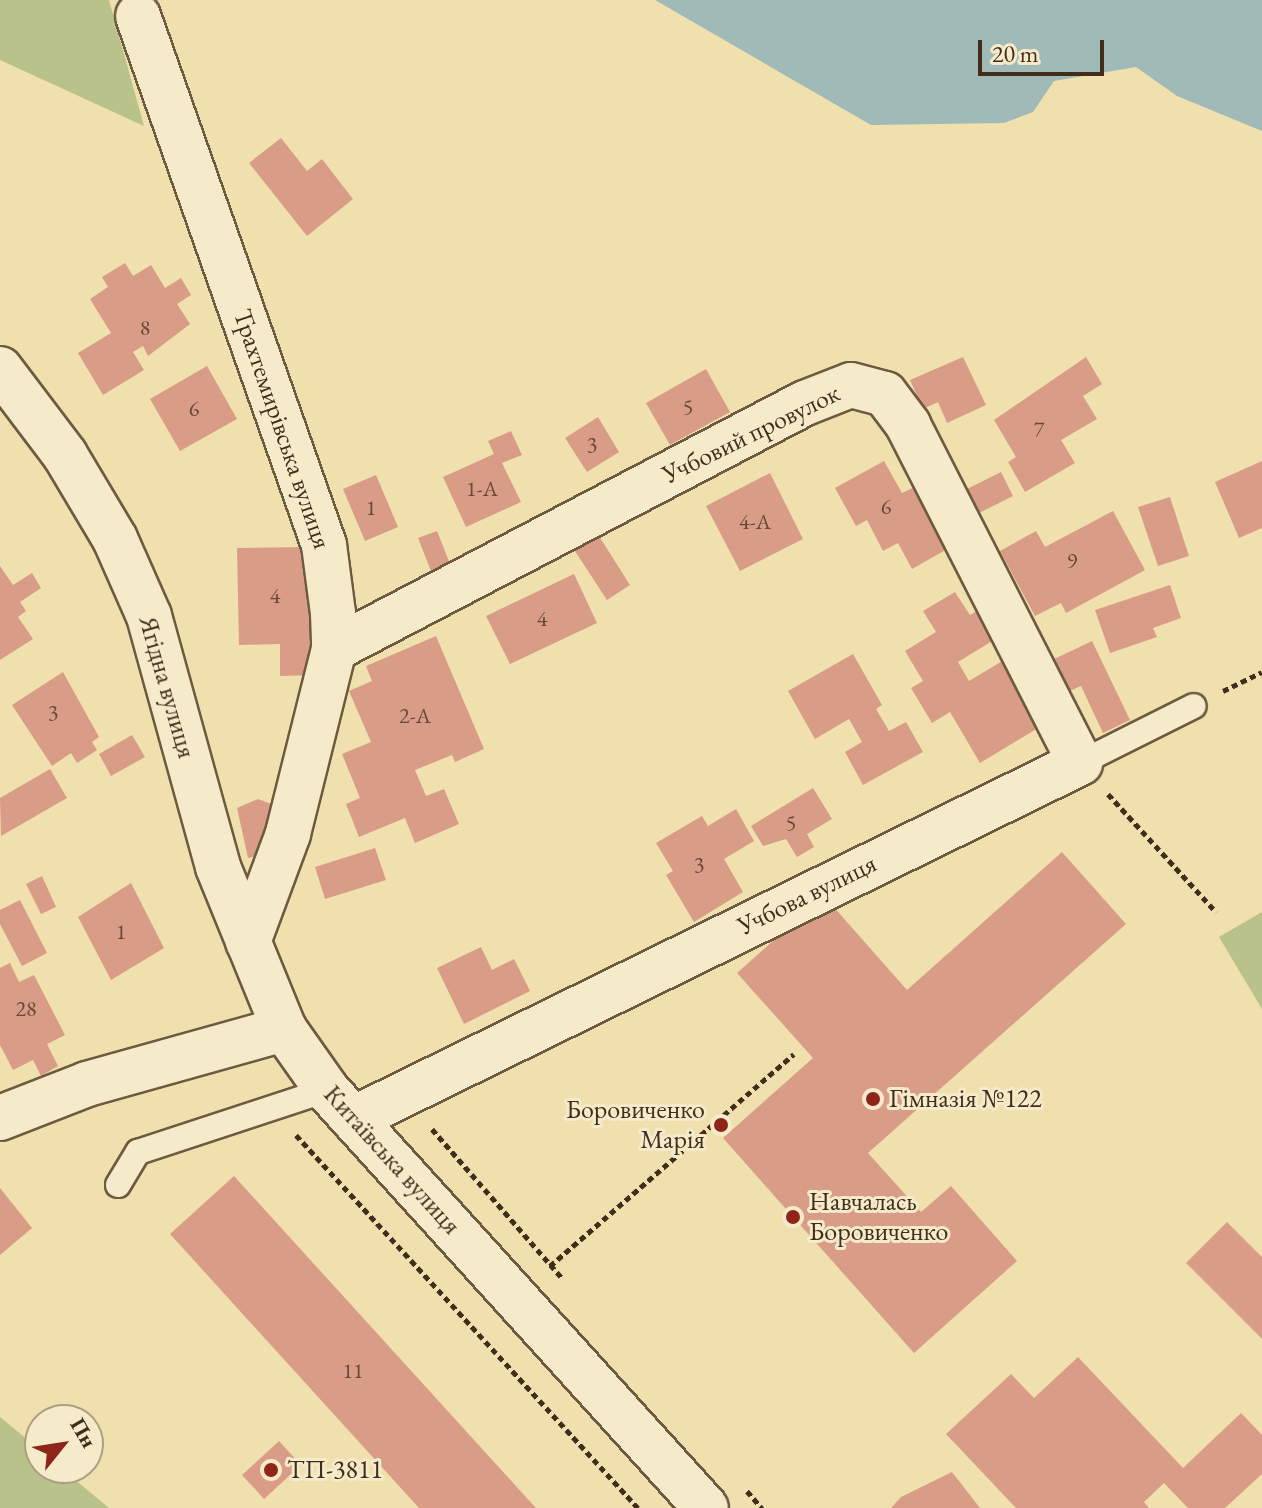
<!DOCTYPE html>
<meta charset="utf-8">
<style>
body{margin:0}
#map{position:relative;width:1262px;height:1508px;overflow:hidden;background:#efe0ad;font-family:"EB Garamond",serif}
div>[style]{position:absolute}
[style*='--x']{left:calc(var(--x)*1px);top:calc(var(--y)*1px);width:calc(var(--w)*1px);rotate:calc(var(--a)*1deg)}
.green>*{inset:0;background:#b9c28a}
.water>*{inset:0;background:#a0bab7}
.building>*{inset:0;background:#d99d87}
.path>*{height:5px;margin-top:-2.5px;transform-origin:0;background:repeating-linear-gradient(90deg,#422d1c 0 6px,transparent 0 10px)}
.roads{filter:drop-shadow(2px 0 #6d5a40) drop-shadow(-2px 0 #6d5a40) drop-shadow(0 2px #6d5a40) drop-shadow(0 -2px #6d5a40)}
.service>*{height:24px;margin:-12px;padding:0 12px;transform-origin:12px;border-radius:12px;background:#f5ebca}
.minor>*{height:44px;margin:-22px;padding:0 22px;transform-origin:22px;border-radius:22px;background:#f5ebca}
.dots>*{width:22px;height:22px;translate:-50% -50%;box-sizing:border-box;border:4px solid #f5ebca;border-radius:50%}
span{translate:-50% -50%;white-space:nowrap;text-align:center;line-height:1.15;-webkit-text-stroke:6px #f5ebca;paint-order:stroke}
.number-label{font-size:22px;color:#684937}
.number-label span{-webkit-text-stroke-width:0}
.street-label{font-size:26px;color:#422d1c}
.poi-label{font-size:26px;color:#422d1c}
.left{translate:0 -50%;text-align:left}
.right{translate:-100% -50%;text-align:right}
.north{position:absolute;left:24px;top:1404px;width:80px;height:80px;box-sizing:border-box;background:#f5ebca;border:2px solid #ad9f84;border-radius:50%;rotate:60deg;font-size:22px;font-weight:700;line-height:32px;text-align:center;color:#422d1c}
.north::after{content:'';display:block;margin:auto;width:28px;height:36px;background:#8f2418;clip-path:polygon(50% 0,100% 100%,50% 72%,0 100%)}
.scale{position:absolute;left:978px;top:40px;width:126px;height:36px;box-sizing:border-box;border:4px solid #422d1c;border-top:0;padding-left:10px;font-size:24px;line-height:28px;white-space:nowrap;color:#422d1c;-webkit-text-stroke:6px #f5ebca;paint-order:stroke}
</style>
<div id="map">
<div class="green">
<i style="clip-path:polygon(0 0,109px 0,144px 126px,0 60px)"></i>
<i style="clip-path:polygon(1262px 912px,1262px 1009px,1219px 937px)"></i>
<i style="clip-path:polygon(0 1417px,40px 1450px,40px 1468px,61px 1468px,109px 1508px,0 1508px)"></i>
</div>
<div class="water">
<i style="clip-path:polygon(655px 0,1262px 0,1262px 131px,1177px 96px,1136px 67px,1054px 81px,1033px 112px,1004px 123px,871px 125px)"></i>
</div>
<div class="building">
<i style="clip-path:polygon(281px 138px,307px 171px,322px 159px,353px 199px,307px 236px,249px 163px)"></i>
<i style="clip-path:polygon(125px 263px,133px 276px,151px 265px,165px 288px,181px 278px,191px 295px,177px 304px,190px 324px,148px 356px,143px 346px,133px 352px,144px 370px,103px 395px,78px 353px,111px 333px,90px 299px,108px 287px,102px 277px)"></i>
<i style="clip-path:polygon(963px 357px,986px 405px,947px 423px,938px 402px,923px 409px,910px 380px)"></i>
<i style="clip-path:polygon(1086px 357px,1102px 384px,1083px 396px,1097px 419px,1061px 440px,1075px 463px,1025px 492px,1008px 462px,1016px 457px,994px 420px)"></i>
<i style="clip-path:polygon(207px 366px,237px 419px,180px 451px,150px 399px)"></i>
<i style="clip-path:polygon(706px 369px,730px 412px,670px 445px,646px 403px)"></i>
<i style="clip-path:polygon(598px 417px,619px 452px,587px 472px,565px 438px)"></i>
<i style="clip-path:polygon(511px 431px,522px 455px,502px 463px,521px 502px,466px 527px,443px 477px,494px 454px,488px 441px)"></i>
<i style="clip-path:polygon(884px 461px,902px 493px,915px 487px,949px 548px,912px 569px,898px 543px,883px 551px,867px 520px,856px 526px,835px 488px)"></i>
<i style="clip-path:polygon(1262px 461px,1262px 528px,1239px 538px,1215px 482px)"></i>
<i style="clip-path:polygon(1001px 472px,1013px 496px,975px 515px,963px 491px)"></i>
<i style="clip-path:polygon(770px 473px,803px 539px,740px 571px,706px 506px)"></i>
<i style="clip-path:polygon(376px 475px,398px 527px,365px 541px,343px 489px)"></i>
<i style="clip-path:polygon(1170px 497px,1189px 556px,1158px 566px,1138px 507px)"></i>
<i style="clip-path:polygon(1113px 511px,1145px 570px,1066px 613px,1061px 603px,1035px 616px,1000px 551px,1036px 531px,1045px 547px)"></i>
<i style="clip-path:polygon(437px 531px,450px 564px,431px 571px,418px 538px)"></i>
<i style="clip-path:polygon(597px 533px,630px 585px,607px 600px,573px 548px)"></i>
<i style="clip-path:polygon(310px 547px,314px 675px,280px 676px,280px 644px,239px 645px,237px 548px)"></i>
<i style="clip-path:polygon(0 566px,13px 585px,32px 573px,41px 588px,20px 602px,26px 611px,18px 617px,33px 639px,0 660px)"></i>
<i style="clip-path:polygon(574px 574px,597px 623px,510px 664px,486px 616px)"></i>
<i style="clip-path:polygon(1170px 585px,1181px 618px,1153px 628px,1157px 637px,1110px 653px,1095px 610px)"></i>
<i style="clip-path:polygon(955px 592px,970px 615px,980px 609px,997px 638px,958px 662px,969px 681px,1004px 660px,1043px 725px,980px 763px,950px 712px,932px 723px,911px 688px,923px 681px,905px 651px,936px 632px,923px 611px)"></i>
<i style="clip-path:polygon(436px 636px,484px 749px,455px 762px,452px 755px,415px 770px,426px 796px,444px 789px,459px 824px,415px 843px,405px 818px,359px 837px,346px 804px,360px 798px,342px 754px,371px 742px,349px 691px,372px 681px,366px 666px)"></i>
<i style="clip-path:polygon(1092px 641px,1130px 720px,1103px 733px,1081px 686px,1065px 693px,1050px 661px)"></i>
<i style="clip-path:polygon(853px 654px,882px 705px,876px 709px,889px 731px,906px 722px,923px 752px,863px 785px,845px 752px,862px 742px,849px 719px,815px 739px,788px 691px)"></i>
<i style="clip-path:polygon(63px 672px,99px 737px,92px 742px,97px 750px,77px 763px,71px 753px,52px 766px,12px 705px)"></i>
<i style="clip-path:polygon(132px 735px,145px 757px,111px 776px,99px 754px)"></i>
<i style="clip-path:polygon(50px 769px,67px 798px,1px 836px,0 798px)"></i>
<i style="clip-path:polygon(813px 788px,832px 819px,807px 834px,814px 847px,797px 857px,786px 839px,763px 846px,751px 826px)"></i>
<i style="clip-path:polygon(258px 799px,282px 808px,278px 851px,248px 858px,237px 808px)"></i>
<i style="clip-path:polygon(736px 809px,754px 841px,724px 859px,743px 892px,694px 922px,666px 875px,673px 871px,656px 843px,702px 816px,708px 826px)"></i>
<i style="clip-path:polygon(375px 848px,386px 880px,325px 899px,315px 867px)"></i>
<i style="clip-path:polygon(1062px 852px,1126px 924px,868px 1153px,921px 1212px,951px 1186px,1017px 1261px,914px 1353px,723px 1138px,813px 1058px,737px 973px,824px 896px,907px 990px)"></i>
<i style="clip-path:polygon(42px 876px,56px 907px,41px 914px,26px 884px)"></i>
<i style="clip-path:polygon(131px 883px,164px 948px,111px 980px,78px 917px)"></i>
<i style="clip-path:polygon(20px 900px,47px 953px,22px 966px,0 924px,0 910px)"></i>
<i style="clip-path:polygon(481px 947px,492px 970px,514px 959px,530px 991px,464px 1024px,437px 968px)"></i>
<i style="clip-path:polygon(10px 963px,19px 982px,34px 975px,65px 1035px,47px 1044px,58px 1066px,41px 1076px,33px 1060px,13px 1070px,0 1045px,0 968px)"></i>
<i style="clip-path:polygon(234px 1176px,536px 1508px,419px 1508px,170px 1234px)"></i>
<i style="clip-path:polygon(0 1188px,32px 1228px,0 1255px)"></i>
<i style="clip-path:polygon(1227px 1222px,1262px 1257px,1262px 1339px,1186px 1263px)"></i>
<i style="clip-path:polygon(1078px 1357px,1183px 1468px,1241px 1413px,1262px 1435px,1262px 1474px,1225px 1508px,1188px 1508px,1164px 1483px,1144px 1502px,1149px 1508px,1016px 1508px,946px 1434px,1011px 1374px,1034px 1398px)"></i>
<i style="clip-path:polygon(279px 1441px,301px 1465px,264px 1499px,242px 1475px)"></i>
<i style="clip-path:polygon(952px 1472px,980px 1508px,891px 1508px,901px 1497px)"></i>
</div>
<div class="path">
<i style="--x:1223;--y:691;--w:43;--a:-26"></i>
<i style="--x:1108;--y:794;--w:160;--a:47.5"></i>
<i style="--x:432;--y:1129;--w:198;--a:48.9"></i>
<i style="--x:296;--y:1135;--w:506;--a:47.48"></i>
<i style="--x:550;--y:1266;--w:323;--a:-41"></i>
<i style="--x:747;--y:1491;--w:23;--a:49"></i>
</div>
<div class="roads">
<div class="service">
<i style="--x:1080;--y:763;--w:127;--a:-26.6"></i>
<i style="--x:118;--y:1185;--w:39;--a:-59"></i>
<i style="--x:138;--y:1152;--w:199;--a:-18.2"></i>
</div>
<div class="minor">
<i style="--x:138;--y:16;--w:561;--a:70.63"></i>
<i style="--x:324;--y:545;--w:69;--a:82.5"></i>
<i style="--x:333;--y:613;--w:36;--a:88"></i>
<i style="--x:334;--y:649;--w:191;--a:104"></i>
<i style="--x:288;--y:834;--w:115;--a:110.3"></i>
<i style="--x:0;--y:369;--w:108;--a:52.9"></i>
<i style="--x:65;--y:455;--w:98;--a:59.2"></i>
<i style="--x:115;--y:539;--w:84;--a:66.2"></i>
<i style="--x:149;--y:616;--w:260;--a:74.6"></i>
<i style="--x:218;--y:867;--w:175;--a:67.8"></i>
<i style="--x:284;--y:1029;--w:75;--a:54.8"></i>
<i style="--x:327;--y:1090;--w:564;--a:47.8"></i>
<i style="--x:334;--y:649;--w:531;--a:-27.58"></i>
<i style="--x:805;--y:403;--w:49;--a:-21.4"></i>
<i style="--x:851;--y:385;--w:35;--a:15"></i>
<i style="--x:885;--y:394;--w:39;--a:53"></i>
<i style="--x:908;--y:425;--w:379;--a:63"></i>
<i style="--x:1080;--y:763;--w:809;--a:153.91"></i>
<i style="--x:0;--y:1118;--w:93;--a:-21.3"></i>
<i style="--x:87;--y:1084;--w:205;--a:-15.6"></i>
</div>
</div>
<div class="dots">
<i style="left:873px;top:1099px;background:#8f2418"></i>
<i style="left:721px;top:1125px;background:#8f2418"></i>
<i style="left:793px;top:1217px;background:#8f2418"></i>
<i style="left:271px;top:1470px;background:#8f2418"></i>
</div>
<div class="number-label">
<span style="left:145px;top:328px">8</span>
<span style="left:688px;top:407px">5</span>
<span style="left:194px;top:409px">6</span>
<span style="left:1039px;top:430px">7</span>
<span style="left:592px;top:445px">3</span>
<span style="left:482px;top:489px">1-А</span>
<span style="left:886px;top:507px">6</span>
<span style="left:371px;top:508px">1</span>
<span style="left:755px;top:522px">4-А</span>
<span style="left:1072px;top:561px">9</span>
<span style="left:275px;top:596px">4</span>
<span style="left:542px;top:619px">4</span>
<span style="left:53px;top:713px">3</span>
<span style="left:415px;top:716px">2-А</span>
<span style="left:791px;top:823px">5</span>
<span style="left:699px;top:865px">3</span>
<span style="left:121px;top:932px">1</span>
<span style="left:26px;top:1009px">28</span>
<span style="left:353px;top:1371px">11</span>
</div>
<div class="street-label">
<span style="left:282px;top:429px;rotate:71deg">Трахтемирівська вулиця</span>
<span style="left:751px;top:434px;rotate:-26deg">Учбовий провулок</span>
<span style="left:167px;top:687px;rotate:74deg">Ягідна вулиця</span>
<span style="left:807px;top:895px;rotate:-26deg">Учбова вулиця</span>
<span style="left:392px;top:1160px;rotate:48deg">Китаївська вулиця</span>
</div>
<div class="poi-label">
<span class="left" style="left:889px;top:1099px">Гімназія №122</span>
<span class="right" style="left:705px;top:1125px">Боровиченко<br>Марія</span>
<span class="left" style="left:809px;top:1217px">Навчалась<br>Боровиченко</span>
<span class="left" style="left:287px;top:1470px">ТП-3811</span>
</div>
<div class="north">Пн</div>
<div class="scale">20 m</div>
</div>
